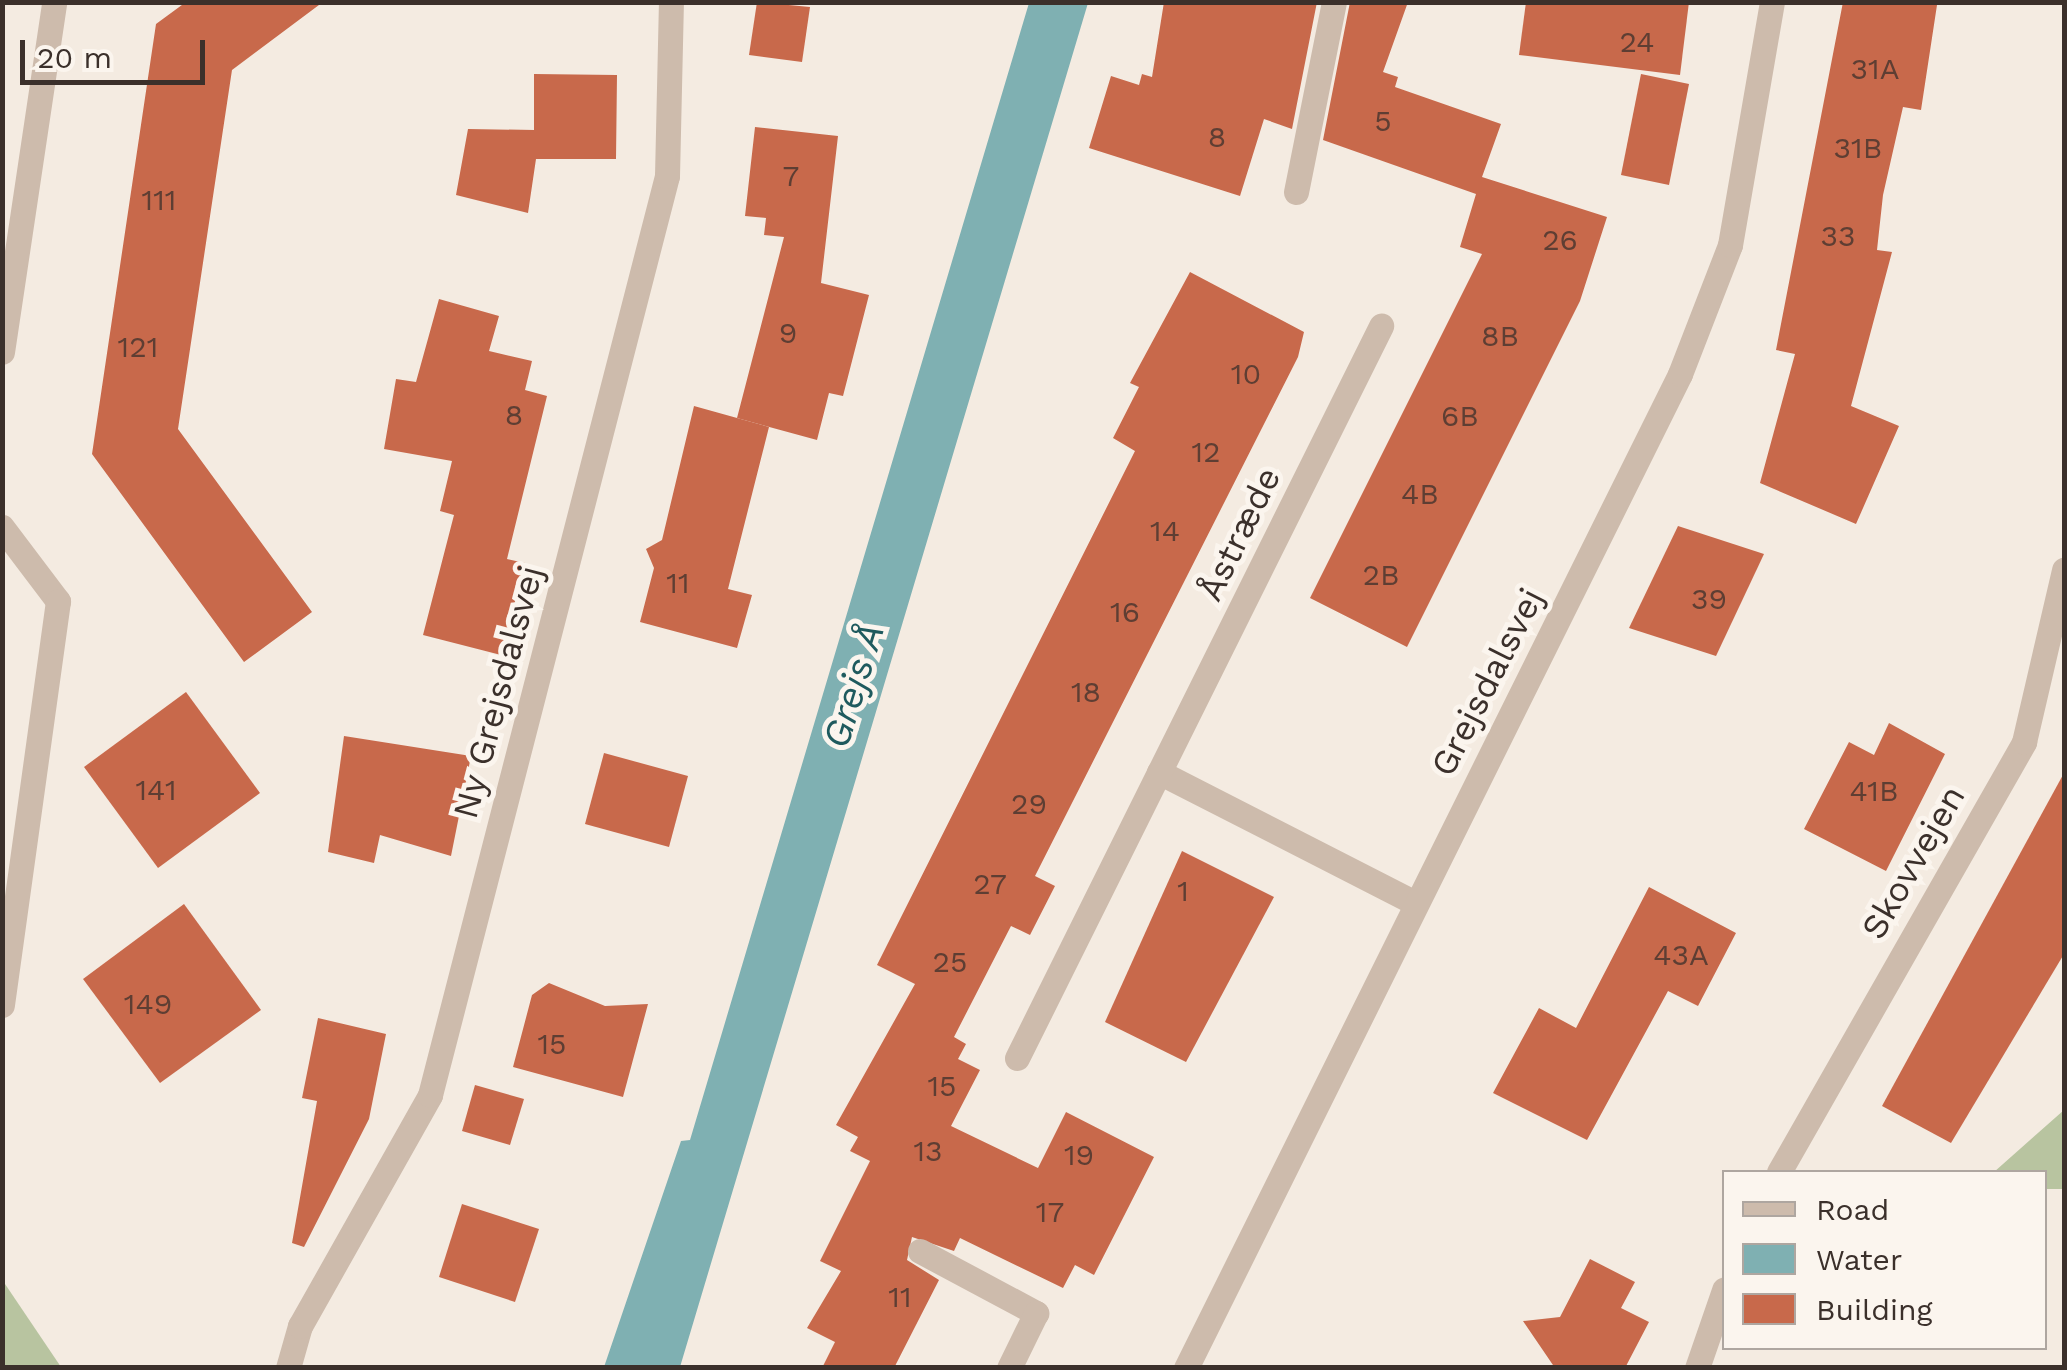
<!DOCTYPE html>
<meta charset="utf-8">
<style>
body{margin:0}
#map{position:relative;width:2067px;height:1370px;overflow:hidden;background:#f4ebe1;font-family:"Work Sans",sans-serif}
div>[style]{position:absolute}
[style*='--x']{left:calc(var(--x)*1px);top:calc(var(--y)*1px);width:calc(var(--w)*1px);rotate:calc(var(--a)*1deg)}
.green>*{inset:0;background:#b8c4a0}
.water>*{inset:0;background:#7fb0b2}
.building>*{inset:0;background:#c8694b}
.minor>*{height:25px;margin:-12.5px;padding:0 12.5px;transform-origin:12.5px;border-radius:12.5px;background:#cdbbac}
span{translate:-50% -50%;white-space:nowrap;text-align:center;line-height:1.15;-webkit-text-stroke:10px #fbf5ee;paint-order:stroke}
.number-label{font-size:30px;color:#5e3e33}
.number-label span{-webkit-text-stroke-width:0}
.street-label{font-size:35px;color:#3b302b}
.water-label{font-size:38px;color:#1f5a5e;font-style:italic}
.frame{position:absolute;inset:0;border:5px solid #3b302b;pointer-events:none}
.legend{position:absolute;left:1722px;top:1170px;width:325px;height:180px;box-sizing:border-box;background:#fbf5ee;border:2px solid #aea6a0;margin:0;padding:12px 18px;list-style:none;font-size:30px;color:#3b302b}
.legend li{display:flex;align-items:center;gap:20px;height:50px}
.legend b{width:50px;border:2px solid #aea6a0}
.scale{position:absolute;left:20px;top:40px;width:185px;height:45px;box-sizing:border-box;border:5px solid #3b302b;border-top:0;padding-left:12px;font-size:30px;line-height:35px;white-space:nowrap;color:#3b302b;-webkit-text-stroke:8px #fbf5ee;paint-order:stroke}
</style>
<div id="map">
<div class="green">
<i style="clip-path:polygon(2064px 1110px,2064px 1189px,2045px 1189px,2044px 1172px,1994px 1172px)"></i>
<i style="clip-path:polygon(2px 1281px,3px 1281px,61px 1367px,3px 1367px)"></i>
</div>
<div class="water">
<i style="clip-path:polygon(1029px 3px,1088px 3px,680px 1367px,604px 1367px,681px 1141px,690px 1140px)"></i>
</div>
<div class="building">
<i style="clip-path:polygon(186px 2px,323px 2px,232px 70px,178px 429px,312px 612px,244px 662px,92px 454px,156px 24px)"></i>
<i style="clip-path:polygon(757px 2px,810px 7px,802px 62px,749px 55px)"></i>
<i style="clip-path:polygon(1164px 2px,1317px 2px,1292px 129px,1264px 119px,1240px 196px,1089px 148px,1111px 76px,1139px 85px,1142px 74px,1152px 77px)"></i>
<i style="clip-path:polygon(1350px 2px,1408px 2px,1383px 72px,1398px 77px,1395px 87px,1501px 124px,1482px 177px,1607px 217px,1580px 301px,1407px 647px,1310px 598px,1482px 254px,1460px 247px,1476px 194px,1323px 140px)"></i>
<i style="clip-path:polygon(1526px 2px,1689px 2px,1680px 75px,1519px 55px)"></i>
<i style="clip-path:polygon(1843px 2px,1937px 5px,1921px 110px,1903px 107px,1883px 195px,1877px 250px,1892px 252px,1851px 406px,1899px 426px,1856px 524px,1760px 483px,1795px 354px,1776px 350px)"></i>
<i style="clip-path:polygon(534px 74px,617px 75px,616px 159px,536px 159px,528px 213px,456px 195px,468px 129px,534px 130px)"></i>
<i style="clip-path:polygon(1641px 74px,1689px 84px,1669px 185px,1621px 175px)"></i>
<i style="clip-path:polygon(755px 127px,838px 136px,821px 283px,869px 295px,843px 396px,829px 393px,817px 440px,737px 418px,784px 237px,764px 235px,766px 218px,745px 216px)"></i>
<i style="clip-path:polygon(1190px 272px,1304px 332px,1298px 357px,1035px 876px,1055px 886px,1030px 935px,1011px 926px,954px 1037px,966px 1044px,958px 1059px,980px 1070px,951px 1126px,1038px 1168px,1066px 1112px,1154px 1157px,1094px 1275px,1075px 1265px,1063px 1288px,960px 1238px,954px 1251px,912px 1237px,907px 1260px,939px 1280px,894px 1368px,822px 1368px,835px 1342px,807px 1328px,841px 1271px,820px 1261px,870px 1161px,850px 1151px,858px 1137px,836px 1125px,915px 984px,877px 965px,1135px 451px,1113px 438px,1139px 387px,1130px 383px)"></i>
<i style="clip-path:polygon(439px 299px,499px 316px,489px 351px,532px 361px,525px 390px,547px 396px,507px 559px,525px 563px,501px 655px,423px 635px,454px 515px,440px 511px,452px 461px,384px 449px,396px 379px,416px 382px)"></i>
<i style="clip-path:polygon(694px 406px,769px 427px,728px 589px,752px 595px,737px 648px,640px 622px,654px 568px,646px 549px,662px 540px)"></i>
<i style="clip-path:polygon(1678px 526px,1764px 554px,1716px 656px,1629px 628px)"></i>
<i style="clip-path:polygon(186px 692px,260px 793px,158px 868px,84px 767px)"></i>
<i style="clip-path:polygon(1889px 723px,1945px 754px,1886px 871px,1804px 829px,1849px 742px,1874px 755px)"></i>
<i style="clip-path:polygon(344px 736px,471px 756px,451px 856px,380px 835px,374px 863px,328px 852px)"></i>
<i style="clip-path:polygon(604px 753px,688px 776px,669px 847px,585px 824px)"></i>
<i style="clip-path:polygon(2064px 773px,2064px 954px,1951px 1143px,1882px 1106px)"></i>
<i style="clip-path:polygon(1182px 851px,1274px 897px,1186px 1062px,1105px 1022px)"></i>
<i style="clip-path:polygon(1649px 887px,1736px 933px,1698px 1006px,1668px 991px,1587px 1140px,1493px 1093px,1539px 1008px,1576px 1028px)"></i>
<i style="clip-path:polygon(184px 904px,261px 1010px,160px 1083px,83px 979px)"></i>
<i style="clip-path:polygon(549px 983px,605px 1006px,648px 1004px,623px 1097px,513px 1067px,532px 995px)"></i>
<i style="clip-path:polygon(318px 1018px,386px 1034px,369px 1119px,304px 1247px,292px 1243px,317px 1101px,302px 1098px)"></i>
<i style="clip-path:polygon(475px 1085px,524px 1099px,510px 1145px,462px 1131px)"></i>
<i style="clip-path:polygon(462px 1204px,539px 1229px,515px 1302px,439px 1277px)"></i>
<i style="clip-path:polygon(1590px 1259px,1635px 1282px,1621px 1308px,1649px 1322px,1625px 1368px,1555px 1368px,1523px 1321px,1560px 1317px)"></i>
</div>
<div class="minor">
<i style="--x:1296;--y:192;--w:194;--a:-78.7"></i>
<i style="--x:2;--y:352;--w:354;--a:-81.5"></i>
<i style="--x:2;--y:527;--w:93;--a:52.9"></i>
<i style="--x:58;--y:601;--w:408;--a:97.9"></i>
<i style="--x:1159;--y:772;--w:288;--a:27.1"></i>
<i style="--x:1017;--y:1058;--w:818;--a:-63.56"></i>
<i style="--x:1779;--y:1172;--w:495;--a:-60.3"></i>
<i style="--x:2024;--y:742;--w:177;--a:-76.9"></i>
<i style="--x:920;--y:1251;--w:132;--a:28.1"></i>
<i style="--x:1036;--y:1313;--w:61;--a:116.1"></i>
<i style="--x:288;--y:1368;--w:44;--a:-74.1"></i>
<i style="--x:300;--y:1326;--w:265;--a:-60.6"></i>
<i style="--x:430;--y:1095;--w:949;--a:-75.54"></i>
<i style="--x:667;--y:176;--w:174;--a:-88.7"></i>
<i style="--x:1186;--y:1368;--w:1110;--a:-63.57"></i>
<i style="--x:1680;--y:374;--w:138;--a:-68.8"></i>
<i style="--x:1730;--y:245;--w:247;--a:-80.2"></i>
<i style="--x:1697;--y:1368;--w:83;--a:-70.9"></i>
</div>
<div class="number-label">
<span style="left:1637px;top:42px">24</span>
<span style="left:1875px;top:69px">31A</span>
<span style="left:1383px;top:121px">5</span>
<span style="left:1217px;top:137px">8</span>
<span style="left:1858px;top:148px">31B</span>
<span style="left:791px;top:176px">7</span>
<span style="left:159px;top:200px">111</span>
<span style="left:1838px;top:236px">33</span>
<span style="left:1560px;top:240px">26</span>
<span style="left:788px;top:333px">9</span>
<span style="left:1500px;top:336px">8B</span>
<span style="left:138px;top:347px">121</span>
<span style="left:1246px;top:374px">10</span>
<span style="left:514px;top:415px">8</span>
<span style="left:1460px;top:416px">6B</span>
<span style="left:1206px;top:452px">12</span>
<span style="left:1420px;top:494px">4B</span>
<span style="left:1165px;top:531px">14</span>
<span style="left:1381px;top:575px">2B</span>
<span style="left:678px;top:583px">11</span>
<span style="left:1709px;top:599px">39</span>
<span style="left:1125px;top:612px">16</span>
<span style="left:1086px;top:692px">18</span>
<span style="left:156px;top:790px">141</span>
<span style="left:1874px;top:791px">41B</span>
<span style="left:1029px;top:804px">29</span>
<span style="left:990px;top:884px">27</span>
<span style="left:1183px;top:891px">1</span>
<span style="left:1681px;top:955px">43A</span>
<span style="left:950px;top:962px">25</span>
<span style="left:148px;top:1004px">149</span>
<span style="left:552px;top:1044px">15</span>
<span style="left:942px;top:1086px">15</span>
<span style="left:928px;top:1151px">13</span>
<span style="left:1079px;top:1155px">19</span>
<span style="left:1050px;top:1212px">17</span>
<span style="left:900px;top:1297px">11</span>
</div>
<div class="street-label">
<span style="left:1239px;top:534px;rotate:-64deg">Åstræde</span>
<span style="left:1487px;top:682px;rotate:-63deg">Grejsdalsvej</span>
<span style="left:498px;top:692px;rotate:-75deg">Ny Grejsdalsvej</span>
<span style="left:1913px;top:862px;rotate:-60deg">Skovvejen</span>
</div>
<div class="water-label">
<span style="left:854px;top:686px;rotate:-73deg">Grejs Å</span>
</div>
<div class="frame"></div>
<ul class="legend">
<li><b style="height:12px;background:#cdbbac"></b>Road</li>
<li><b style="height:28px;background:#7fb0b2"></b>Water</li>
<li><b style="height:28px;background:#c8694b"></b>Building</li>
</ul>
<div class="scale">20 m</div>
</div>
